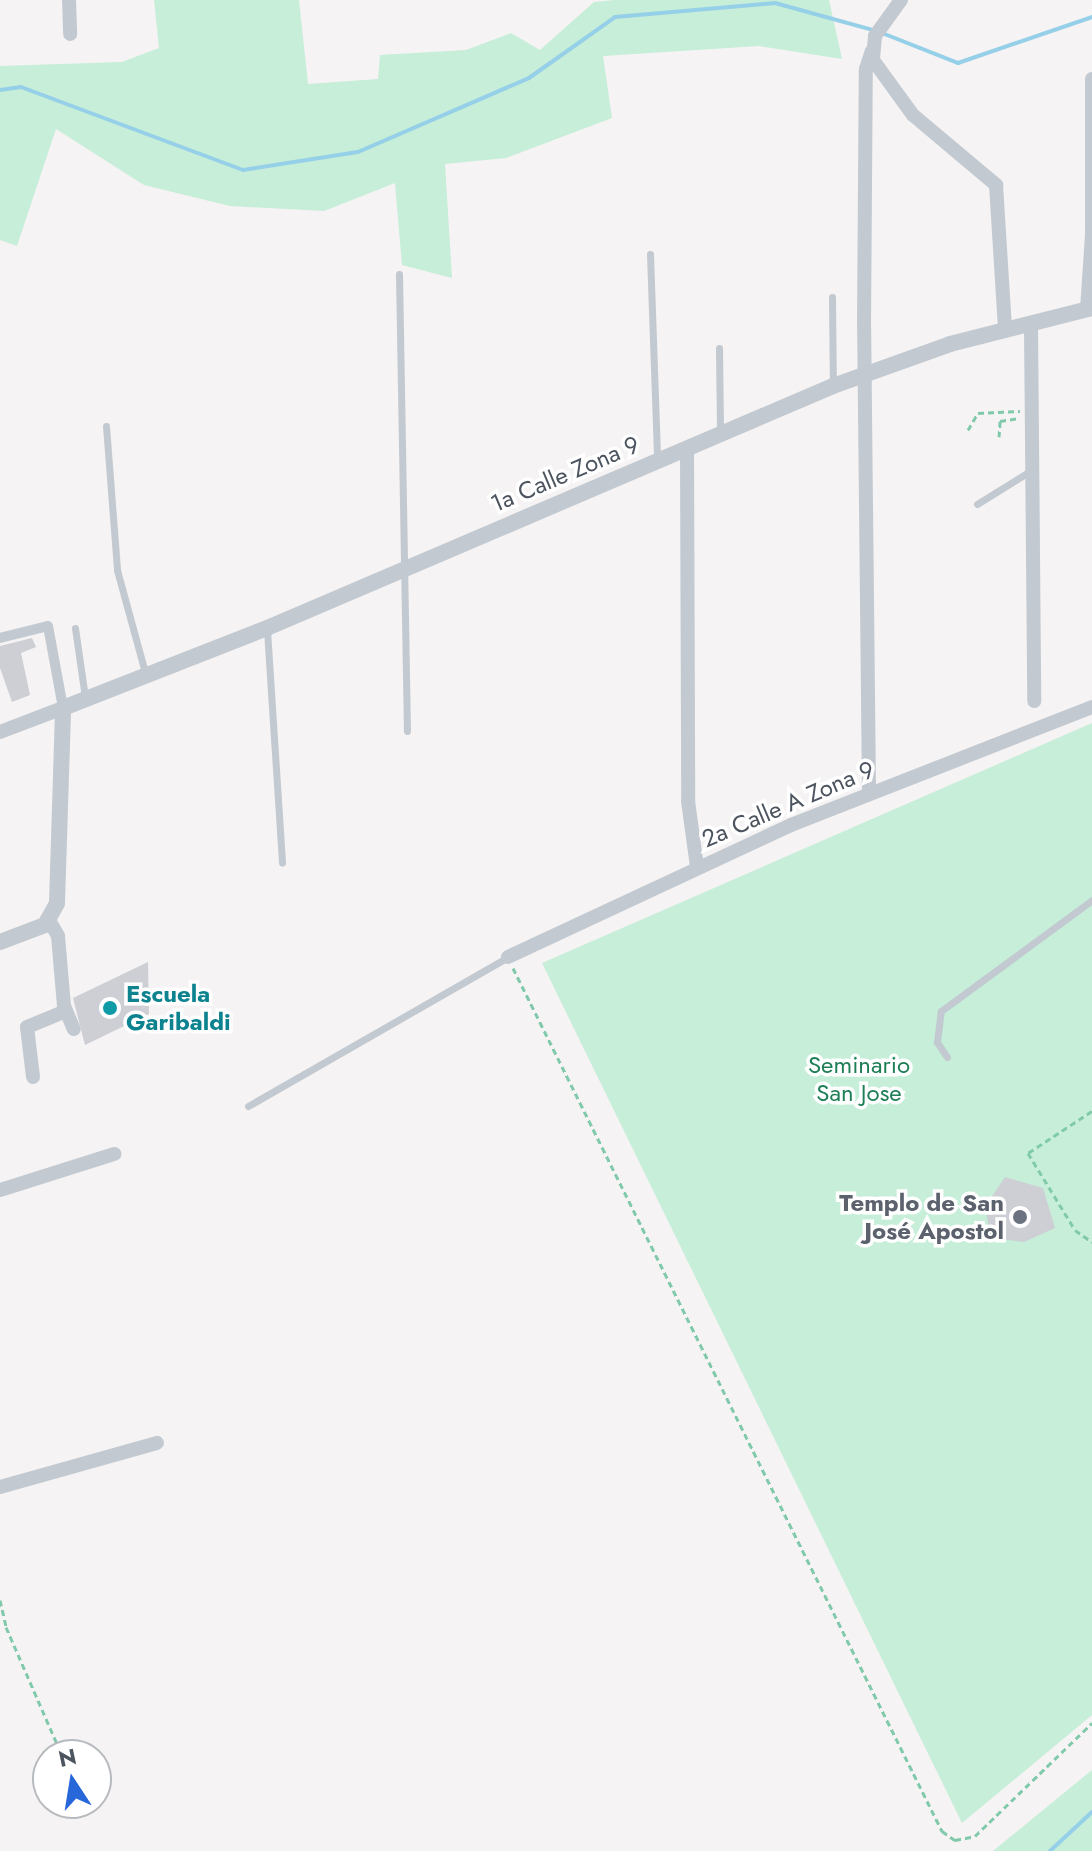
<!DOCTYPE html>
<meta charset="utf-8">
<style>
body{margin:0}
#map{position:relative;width:1092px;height:1851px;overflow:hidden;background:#f5f3f3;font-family:Jost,sans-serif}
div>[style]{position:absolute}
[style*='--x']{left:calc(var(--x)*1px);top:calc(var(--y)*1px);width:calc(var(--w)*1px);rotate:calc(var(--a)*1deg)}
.green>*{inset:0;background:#c6eed9}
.stream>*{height:4px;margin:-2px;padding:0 2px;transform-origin:2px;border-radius:2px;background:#96d0e8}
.building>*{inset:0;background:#cdcfd5}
.path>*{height:3px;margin-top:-1.5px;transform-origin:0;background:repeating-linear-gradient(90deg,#80caab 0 6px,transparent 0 10px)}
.service>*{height:7px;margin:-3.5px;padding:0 3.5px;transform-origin:3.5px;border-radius:3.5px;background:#c2c9d0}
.pedestrian>*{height:10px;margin:-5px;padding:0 5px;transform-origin:5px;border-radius:5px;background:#c2c9d0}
.minor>*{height:14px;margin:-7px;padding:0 7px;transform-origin:7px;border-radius:7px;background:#c2c9d0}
.tertiary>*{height:16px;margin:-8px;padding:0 8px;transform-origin:8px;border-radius:8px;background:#c2c9d0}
.dots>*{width:22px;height:22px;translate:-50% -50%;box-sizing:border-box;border:4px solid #fff;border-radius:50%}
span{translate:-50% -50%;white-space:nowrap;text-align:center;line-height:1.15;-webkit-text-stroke:7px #fff;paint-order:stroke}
.street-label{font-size:24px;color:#4c545f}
.culture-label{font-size:24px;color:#0d838f;font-weight:700}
.left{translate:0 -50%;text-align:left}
.park-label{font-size:24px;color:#1e7f56}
.worship-label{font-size:24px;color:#5b616d;font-weight:700}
.right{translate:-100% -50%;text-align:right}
.north{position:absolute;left:32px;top:1739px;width:80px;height:80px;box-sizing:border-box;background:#fff;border:2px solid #b7bbbf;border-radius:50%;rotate:348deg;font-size:22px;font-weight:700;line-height:32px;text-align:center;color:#4c545f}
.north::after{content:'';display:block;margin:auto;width:28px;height:36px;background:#2867da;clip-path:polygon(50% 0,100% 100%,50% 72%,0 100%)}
</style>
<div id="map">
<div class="green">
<i style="clip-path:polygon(154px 0,299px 0,308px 84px,378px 79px,380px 55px,466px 50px,511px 33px,540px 50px,594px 2px,615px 0,829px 0,842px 59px,759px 46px,603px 56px,612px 118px,506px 158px,445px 164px,452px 278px,402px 265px,395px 183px,324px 211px,230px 206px,144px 185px,56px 129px,17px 246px,0 240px,0 66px,122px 62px,159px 48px)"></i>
<i style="clip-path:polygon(1092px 723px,1092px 1715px,962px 1823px,542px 963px)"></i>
<i style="clip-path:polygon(1092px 1770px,1092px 1851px,993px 1851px)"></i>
</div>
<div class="stream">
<i style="--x:882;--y:33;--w:82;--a:21.5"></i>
<i style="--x:958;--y:63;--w:142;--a:-18.9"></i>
<i style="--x:0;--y:90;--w:21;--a:-8"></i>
<i style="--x:21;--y:87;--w:237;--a:20.5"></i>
<i style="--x:243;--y:170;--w:116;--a:-8.9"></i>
<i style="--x:358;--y:152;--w:186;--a:-23.4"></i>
<i style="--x:529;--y:78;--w:105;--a:-35.3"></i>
<i style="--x:615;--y:17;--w:161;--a:-5"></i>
<i style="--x:775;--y:3;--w:102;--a:15.4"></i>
<i style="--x:1050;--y:1851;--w:57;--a:-42.9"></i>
</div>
<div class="building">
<i style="clip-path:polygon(32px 638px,36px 647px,21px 653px,30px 695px,12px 702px,0 668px,0 646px)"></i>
<i style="clip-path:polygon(148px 962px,149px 1014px,85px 1045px,73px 998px)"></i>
<i style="clip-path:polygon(1005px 1177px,1043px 1188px,1055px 1228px,1024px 1242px,991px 1238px,985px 1207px)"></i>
</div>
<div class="path">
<i style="--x:968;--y:430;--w:20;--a:-60"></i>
<i style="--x:978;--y:413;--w:42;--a:-2.7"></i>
<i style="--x:999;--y:437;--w:16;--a:-86"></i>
<i style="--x:1000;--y:421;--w:20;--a:-9"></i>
<i style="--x:513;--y:968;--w:964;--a:63.57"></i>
<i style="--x:942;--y:1831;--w:16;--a:35"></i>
<i style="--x:955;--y:1840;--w:20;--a:-11"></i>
<i style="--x:975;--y:1836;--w:163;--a:-44"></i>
<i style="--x:1092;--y:1111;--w:77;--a:146.7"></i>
<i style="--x:1028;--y:1153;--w:90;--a:58.6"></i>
<i style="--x:1075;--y:1230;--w:21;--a:35"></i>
<i style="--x:0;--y:1600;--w:28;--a:77"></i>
<i style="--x:6;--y:1627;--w:140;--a:66.4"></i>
</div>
<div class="service">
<i style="--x:650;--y:254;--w:205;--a:88"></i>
<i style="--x:399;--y:274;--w:457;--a:89"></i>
<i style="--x:832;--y:297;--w:89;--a:89.4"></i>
<i style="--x:719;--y:348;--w:82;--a:89.3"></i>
<i style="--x:106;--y:426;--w:144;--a:85.6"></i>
<i style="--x:117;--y:570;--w:110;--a:74.7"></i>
<i style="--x:977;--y:504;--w:62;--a:-31.9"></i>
<i style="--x:75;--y:628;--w:70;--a:81.8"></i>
<i style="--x:267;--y:630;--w:233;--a:86.3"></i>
<i style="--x:947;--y:1057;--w:18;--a:-124"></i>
<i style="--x:937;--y:1042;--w:31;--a:-83"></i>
<i style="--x:941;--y:1011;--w:187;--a:-36.3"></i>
<i style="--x:248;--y:1106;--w:300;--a:-29.8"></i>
</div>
<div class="pedestrian">
<i style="--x:0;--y:638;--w:49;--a:-14"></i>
<i style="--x:48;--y:626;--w:83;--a:79.6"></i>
</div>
<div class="minor">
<i style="--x:69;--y:0;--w:34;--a:88"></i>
<i style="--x:901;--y:0;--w:44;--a:125.8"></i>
<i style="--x:875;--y:36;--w:24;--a:95"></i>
<i style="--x:873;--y:60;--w:68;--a:54"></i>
<i style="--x:913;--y:115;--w:109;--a:40.1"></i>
<i style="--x:996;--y:185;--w:145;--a:86.4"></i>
<i style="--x:1092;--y:79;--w:153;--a:90"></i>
<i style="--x:1087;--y:310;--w:75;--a:-86.2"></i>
<i style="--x:1031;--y:325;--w:376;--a:89.5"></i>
<i style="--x:687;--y:448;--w:353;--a:89.8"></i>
<i style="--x:688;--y:801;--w:67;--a:82.2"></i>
<i style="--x:0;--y:732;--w:67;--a:-20.9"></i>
<i style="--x:869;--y:792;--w:465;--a:-90.6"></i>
<i style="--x:864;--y:327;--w:258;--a:-89.6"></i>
<i style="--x:866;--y:69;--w:19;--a:-72"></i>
<i style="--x:50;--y:922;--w:16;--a:60"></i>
<i style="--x:58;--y:936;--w:70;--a:85.1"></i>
<i style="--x:64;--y:1006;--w:25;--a:67"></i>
<i style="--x:508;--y:957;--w:312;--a:-25"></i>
<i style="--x:791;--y:825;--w:323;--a:-21.4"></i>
<i style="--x:33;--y:1077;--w:50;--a:-96.8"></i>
<i style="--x:27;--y:1027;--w:42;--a:-22.3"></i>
<i style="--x:0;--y:1190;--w:120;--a:-17.5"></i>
<i style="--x:0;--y:1487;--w:163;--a:-15.7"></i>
</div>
<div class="tertiary">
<i style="--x:0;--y:942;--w:48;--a:-20.7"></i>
<i style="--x:45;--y:925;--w:25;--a:-61"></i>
<i style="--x:57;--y:903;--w:195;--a:-88.2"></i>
<i style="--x:63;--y:708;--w:219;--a:-21.4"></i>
<i style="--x:267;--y:628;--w:616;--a:-23.15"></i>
<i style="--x:833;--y:386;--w:124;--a:-19.7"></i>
<i style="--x:950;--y:344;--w:146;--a:-14.2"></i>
</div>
<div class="dots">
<i style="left:110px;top:1008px;background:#0f9aa8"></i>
<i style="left:1020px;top:1217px;background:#6b7280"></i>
</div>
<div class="street-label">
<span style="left:565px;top:474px;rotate:-23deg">1a Calle Zona 9</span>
<span style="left:788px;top:804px;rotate:-23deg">2a Calle A Zona 9</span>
</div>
<div class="culture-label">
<span class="left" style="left:126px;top:1008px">Escuela<br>Garibaldi</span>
</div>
<div class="park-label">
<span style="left:859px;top:1079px">Seminario<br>San Jose</span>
</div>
<div class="worship-label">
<span class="right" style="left:1004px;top:1217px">Templo de San<br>José Apostol</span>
</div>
<div class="north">N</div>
</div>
